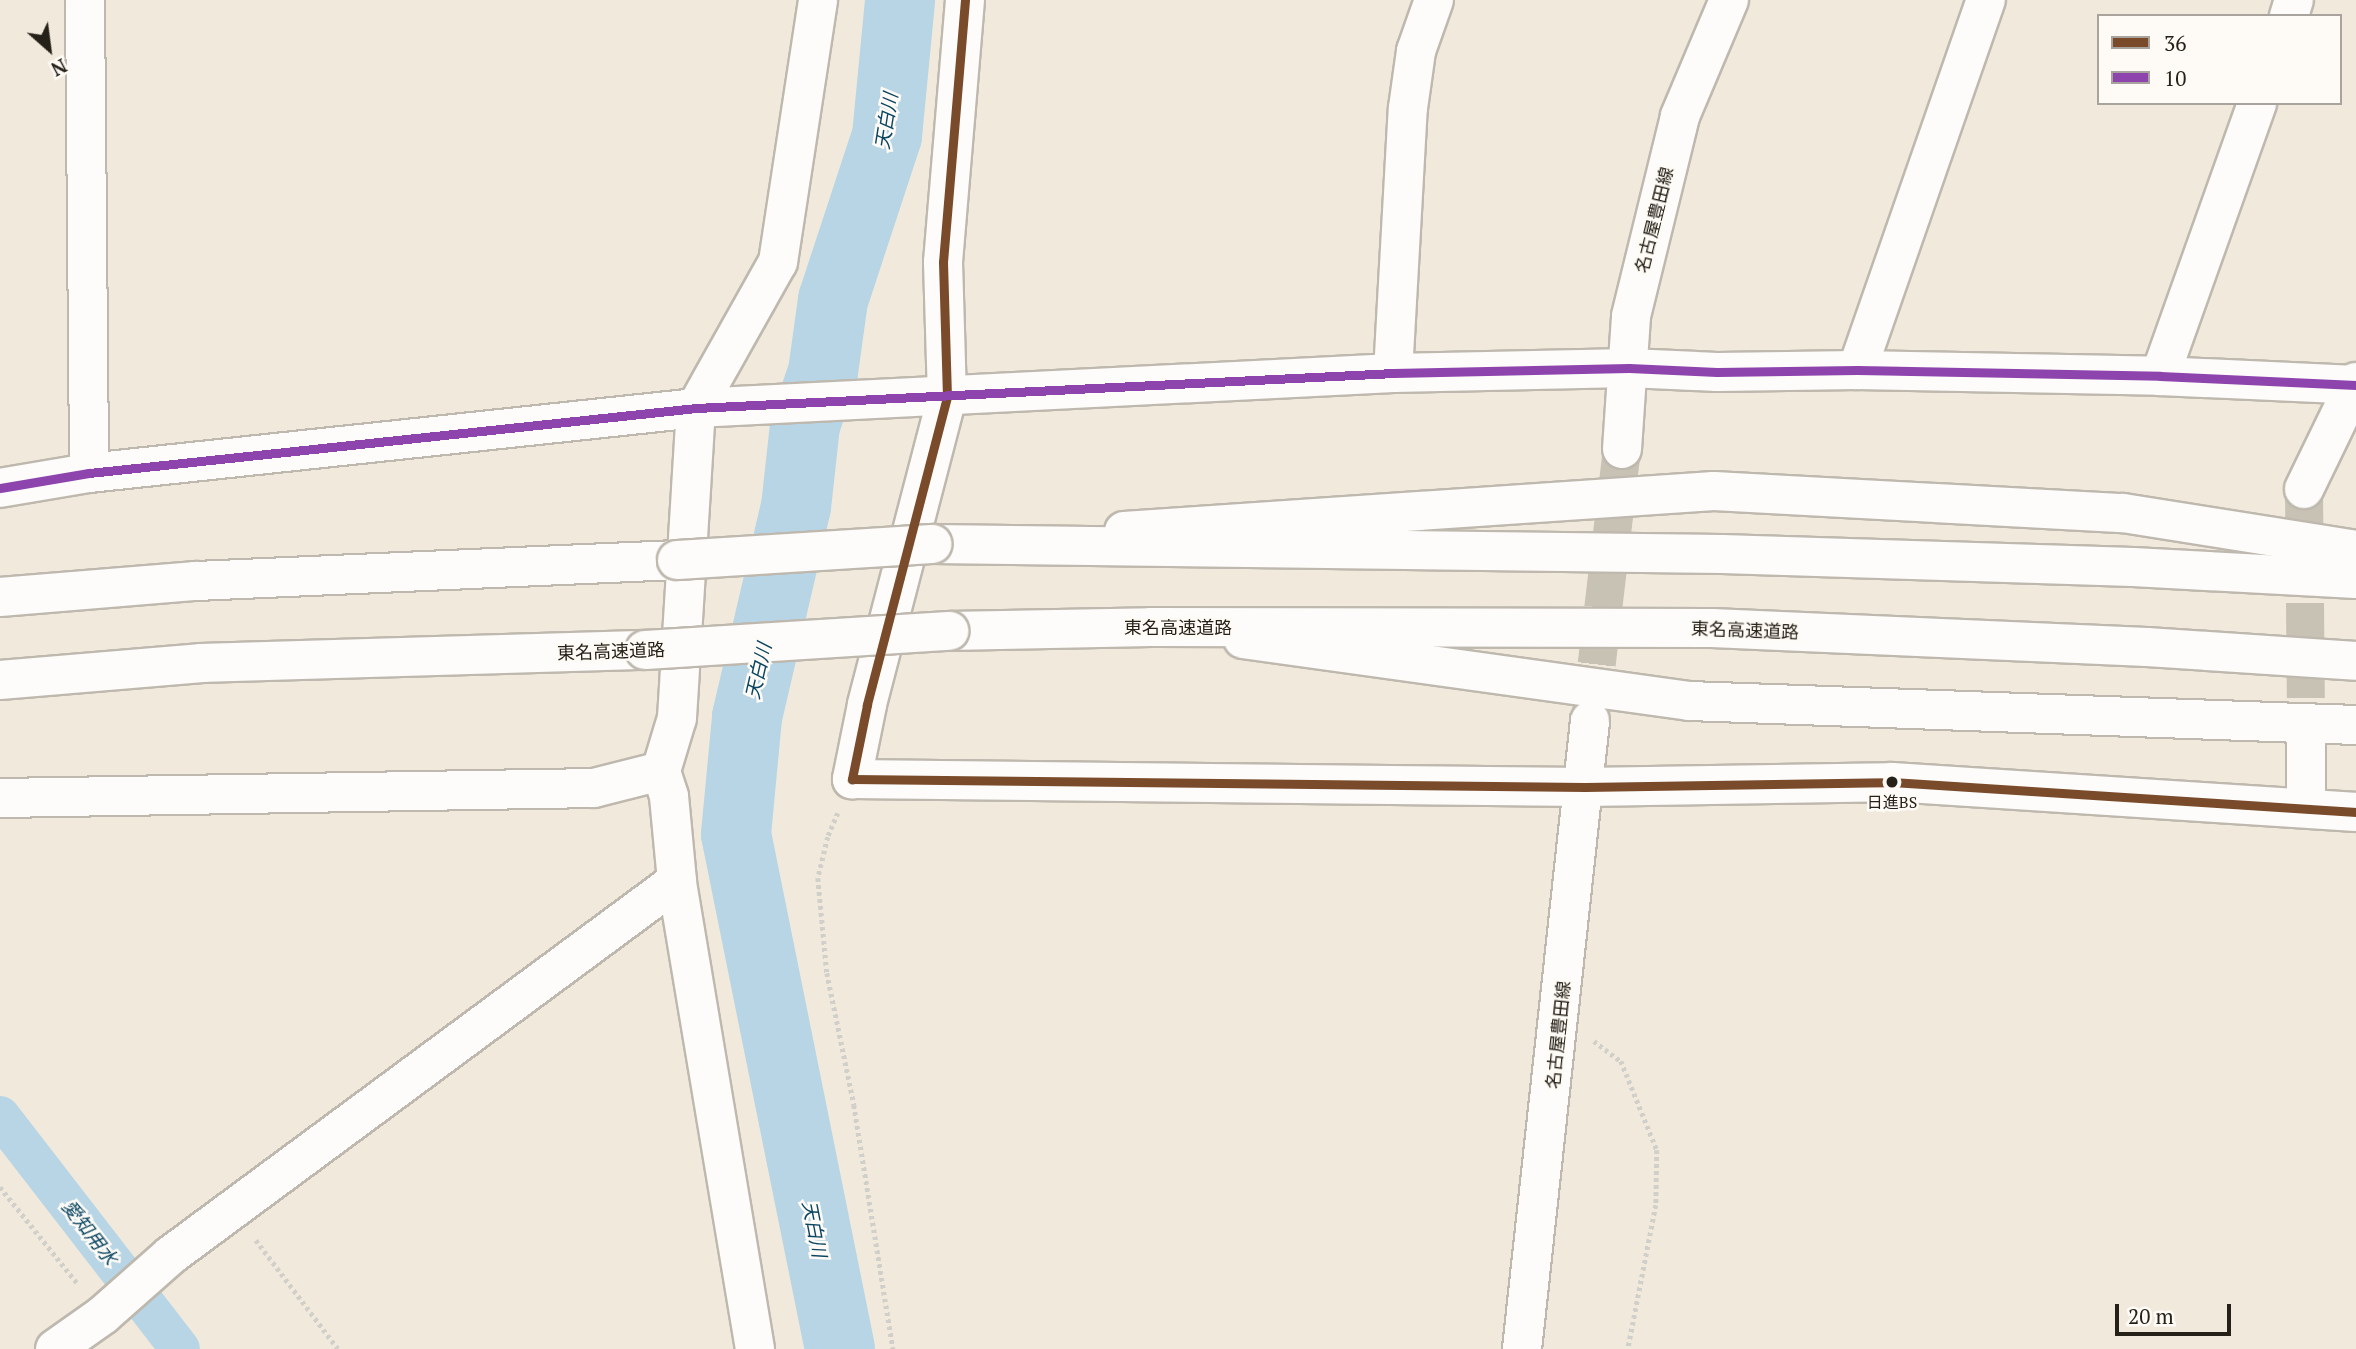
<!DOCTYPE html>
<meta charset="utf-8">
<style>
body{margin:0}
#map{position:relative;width:2356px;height:1349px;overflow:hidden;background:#f1eadc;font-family:"PT Serif","Noto Sans JP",serif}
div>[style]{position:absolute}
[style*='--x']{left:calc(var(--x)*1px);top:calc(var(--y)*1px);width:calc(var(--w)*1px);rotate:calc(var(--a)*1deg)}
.canal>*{height:40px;margin:-20px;padding:0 20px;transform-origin:20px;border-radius:20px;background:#b7d5e5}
.river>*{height:70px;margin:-35px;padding:0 35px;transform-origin:35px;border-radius:35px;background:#b7d5e5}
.minor-tunnel>*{height:38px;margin-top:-19px;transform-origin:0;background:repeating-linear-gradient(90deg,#c8c2b5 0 38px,transparent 0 57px)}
.major-tunnel>*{height:38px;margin-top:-19px;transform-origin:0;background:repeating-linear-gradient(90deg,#c8c2b5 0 38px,transparent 0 57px)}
.path>*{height:4.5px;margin-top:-2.25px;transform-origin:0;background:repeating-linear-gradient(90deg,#d1cfca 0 3.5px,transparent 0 7px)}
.roads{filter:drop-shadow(2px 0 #beb8ae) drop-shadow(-2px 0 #beb8ae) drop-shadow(0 2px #beb8ae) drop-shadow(0 -2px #beb8ae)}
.minor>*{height:38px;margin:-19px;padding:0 19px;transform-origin:19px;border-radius:19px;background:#fdfcfa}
.major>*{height:38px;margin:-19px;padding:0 19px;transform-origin:19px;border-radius:19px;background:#fdfcfa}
.highway>*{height:38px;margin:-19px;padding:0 19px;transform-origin:19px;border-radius:19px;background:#fdfcfa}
.bridges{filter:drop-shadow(2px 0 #beb8ae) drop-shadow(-2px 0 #beb8ae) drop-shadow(0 2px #beb8ae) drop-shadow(0 -2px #beb8ae)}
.highway-bridge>*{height:38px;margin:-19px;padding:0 19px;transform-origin:19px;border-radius:19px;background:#fdfcfa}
.bus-1>*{height:9px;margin:-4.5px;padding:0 4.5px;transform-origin:4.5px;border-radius:4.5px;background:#7a4b2a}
.bus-2>*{height:9px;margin:-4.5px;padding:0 4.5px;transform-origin:4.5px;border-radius:4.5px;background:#8e44ad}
.dots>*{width:19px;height:19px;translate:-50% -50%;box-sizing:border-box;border:4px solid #fefbf6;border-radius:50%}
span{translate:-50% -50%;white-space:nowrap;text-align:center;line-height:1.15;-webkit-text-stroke:5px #fefbf6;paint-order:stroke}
.bus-label{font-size:16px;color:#262118}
.street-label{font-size:18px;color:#262118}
.water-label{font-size:19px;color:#0a4663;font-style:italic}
.legend{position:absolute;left:2097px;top:14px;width:245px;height:91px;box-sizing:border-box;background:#fefbf6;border:2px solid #a8a49d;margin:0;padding:9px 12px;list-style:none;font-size:21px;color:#262118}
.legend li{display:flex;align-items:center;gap:14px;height:35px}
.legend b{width:35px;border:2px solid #a8a49d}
.north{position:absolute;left:14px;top:14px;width:70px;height:70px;-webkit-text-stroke:5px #fefbf6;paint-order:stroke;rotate:152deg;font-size:19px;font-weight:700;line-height:28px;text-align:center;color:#262118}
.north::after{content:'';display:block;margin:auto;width:24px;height:32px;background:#262118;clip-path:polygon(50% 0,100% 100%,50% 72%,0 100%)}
.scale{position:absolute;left:2115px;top:1304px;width:116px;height:32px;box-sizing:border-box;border:4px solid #262118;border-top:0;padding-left:9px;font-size:21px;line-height:24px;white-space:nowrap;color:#262118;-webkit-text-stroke:5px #fefbf6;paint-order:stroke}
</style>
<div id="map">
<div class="canal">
<i style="--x:0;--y:1116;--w:294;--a:52.3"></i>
</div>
<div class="river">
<i style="--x:840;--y:1349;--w:525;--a:-101.42"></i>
<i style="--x:736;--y:834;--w:118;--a:-84.6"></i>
<i style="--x:747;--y:717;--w:216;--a:-76.9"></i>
<i style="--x:796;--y:507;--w:82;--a:-83.7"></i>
<i style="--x:805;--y:425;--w:56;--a:-71.2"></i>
<i style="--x:823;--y:372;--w:73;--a:-82.1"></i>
<i style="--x:833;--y:300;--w:173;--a:-71.8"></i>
<i style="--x:887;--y:136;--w:137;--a:-84.5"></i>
</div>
<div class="minor-tunnel">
<i style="--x:2304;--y:489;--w:240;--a:89.5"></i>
</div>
<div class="major-tunnel">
<i style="--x:1590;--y:721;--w:274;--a:-83.3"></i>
</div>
<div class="path">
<i style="--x:838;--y:813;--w:26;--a:113"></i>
<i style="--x:828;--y:837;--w:42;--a:103.7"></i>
<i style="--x:818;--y:878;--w:95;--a:84.6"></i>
<i style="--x:827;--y:973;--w:135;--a:78.4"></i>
<i style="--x:854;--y:1105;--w:247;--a:80.9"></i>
<i style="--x:1594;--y:1041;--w:34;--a:37"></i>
<i style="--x:1621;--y:1061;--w:96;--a:68"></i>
<i style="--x:1657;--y:1150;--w:55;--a:91"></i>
<i style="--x:1656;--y:1205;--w:147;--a:101"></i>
<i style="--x:0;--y:1187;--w:124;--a:51.2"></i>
<i style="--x:256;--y:1240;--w:136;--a:53"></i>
</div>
<div class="roads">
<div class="minor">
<i style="--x:85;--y:0;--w:473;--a:89.5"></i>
<i style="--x:965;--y:0;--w:263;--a:94.8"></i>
<i style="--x:943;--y:262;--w:135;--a:88.3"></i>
<i style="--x:947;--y:397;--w:318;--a:104.6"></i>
<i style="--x:867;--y:705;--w:76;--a:101.5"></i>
<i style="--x:852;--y:779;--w:733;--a:0.63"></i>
<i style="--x:1585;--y:787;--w:307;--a:-0.9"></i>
<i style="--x:1892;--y:782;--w:465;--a:3.7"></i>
<i style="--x:2289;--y:16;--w:17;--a:-73"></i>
<i style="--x:1857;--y:370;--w:392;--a:-70.8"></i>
<i style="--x:1393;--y:373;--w:265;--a:-86.8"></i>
<i style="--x:1408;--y:108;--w:58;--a:-82"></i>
<i style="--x:1416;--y:51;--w:54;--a:-70.6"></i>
<i style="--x:2160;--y:376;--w:290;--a:-70.4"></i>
<i style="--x:0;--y:488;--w:90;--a:-9.6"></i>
<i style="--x:89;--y:473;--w:610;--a:-6.11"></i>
<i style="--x:696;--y:408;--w:698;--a:-2.87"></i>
<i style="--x:1393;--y:373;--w:236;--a:-1.2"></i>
<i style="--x:1629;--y:368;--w:88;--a:2.6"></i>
<i style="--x:1717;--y:372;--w:140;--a:-0.8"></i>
<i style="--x:1857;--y:370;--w:303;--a:1.1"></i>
<i style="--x:2160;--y:376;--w:196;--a:2.6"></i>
<i style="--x:2304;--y:489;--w:119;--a:-64.1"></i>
<i style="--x:1124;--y:531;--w:591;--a:-3.88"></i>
<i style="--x:1714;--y:491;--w:410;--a:3.1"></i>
<i style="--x:2123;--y:513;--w:236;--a:9"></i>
<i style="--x:1243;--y:639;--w:450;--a:7.9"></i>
<i style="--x:1689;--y:701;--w:667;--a:2.06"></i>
<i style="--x:2306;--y:729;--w:79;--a:90"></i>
<i style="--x:0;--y:798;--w:594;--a:-0.96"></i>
<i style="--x:594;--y:788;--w:69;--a:-14.2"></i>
<i style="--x:55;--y:1349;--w:59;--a:-35.3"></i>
<i style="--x:103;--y:1315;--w:91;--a:-41.4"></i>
<i style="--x:171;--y:1255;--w:629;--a:-36.47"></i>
<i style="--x:755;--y:1349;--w:474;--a:-99.5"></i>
<i style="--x:677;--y:881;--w:85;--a:-95.4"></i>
<i style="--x:669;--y:796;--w:26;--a:-108"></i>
<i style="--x:661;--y:771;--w:55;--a:-73.2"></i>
<i style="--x:677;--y:718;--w:311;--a:-86.5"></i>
<i style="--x:696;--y:408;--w:167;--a:-60.7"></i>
<i style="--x:778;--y:262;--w:265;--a:-81.3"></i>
</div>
<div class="major">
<i style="--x:1622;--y:449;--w:133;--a:-86.1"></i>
<i style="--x:1631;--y:316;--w:206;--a:-76.2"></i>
<i style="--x:1680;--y:116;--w:126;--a:-67.1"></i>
<i style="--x:1522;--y:1349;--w:632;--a:-83.82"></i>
</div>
<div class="highway">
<i style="--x:933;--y:544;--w:789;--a:0.73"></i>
<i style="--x:1722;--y:554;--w:411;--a:1.8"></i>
<i style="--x:2133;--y:567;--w:223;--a:3.1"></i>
<i style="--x:0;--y:597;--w:197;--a:-4.7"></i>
<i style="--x:196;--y:581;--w:481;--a:-2.5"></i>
<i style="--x:949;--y:631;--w:202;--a:-1.1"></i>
<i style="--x:1151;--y:627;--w:561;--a:0.1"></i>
<i style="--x:1712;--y:628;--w:435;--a:2.5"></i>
<i style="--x:2147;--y:647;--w:209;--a:3.8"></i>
<i style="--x:0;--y:680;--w:203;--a:-4.8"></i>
<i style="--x:202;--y:663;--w:443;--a:-1.7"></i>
</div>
</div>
<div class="bridges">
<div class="highway-bridge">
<i style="--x:677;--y:560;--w:256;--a:-3.6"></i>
<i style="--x:645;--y:650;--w:305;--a:-3.6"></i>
</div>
</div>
<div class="bus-1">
<i style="--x:965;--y:0;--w:263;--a:94.8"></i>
<i style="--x:943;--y:262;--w:135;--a:88.3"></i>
<i style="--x:947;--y:397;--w:318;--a:104.6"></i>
<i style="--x:867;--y:705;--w:76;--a:101.5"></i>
<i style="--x:852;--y:779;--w:733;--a:0.63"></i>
<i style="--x:1585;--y:787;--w:307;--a:-0.9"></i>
<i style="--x:1892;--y:782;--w:465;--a:3.7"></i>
</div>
<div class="bus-2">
<i style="--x:0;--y:488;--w:90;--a:-9.6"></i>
<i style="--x:89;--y:473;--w:610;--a:-6.11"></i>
<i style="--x:696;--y:408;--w:698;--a:-2.87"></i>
<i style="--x:1393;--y:373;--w:236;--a:-1.2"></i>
<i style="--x:1629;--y:368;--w:88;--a:2.6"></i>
<i style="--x:1717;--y:372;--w:140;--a:-0.8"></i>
<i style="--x:1857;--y:370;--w:303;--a:1.1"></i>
<i style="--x:2160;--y:376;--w:196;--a:2.6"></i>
</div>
<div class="dots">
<i style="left:1892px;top:782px;background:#262118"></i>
</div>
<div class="bus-label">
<span style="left:1892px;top:802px">日進BS</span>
</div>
<div class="street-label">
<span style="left:1654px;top:220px;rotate:-76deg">名古屋豊田線</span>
<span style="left:1178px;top:627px">東名高速道路</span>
<span style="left:1745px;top:630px;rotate:2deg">東名高速道路</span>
<span style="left:611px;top:651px;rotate:-2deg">東名高速道路</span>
<span style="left:1558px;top:1035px;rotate:-84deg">名古屋豊田線</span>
</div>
<div class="water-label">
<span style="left:886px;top:121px;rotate:-81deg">天白川</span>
<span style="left:758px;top:671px;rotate:-77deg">天白川</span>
<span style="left:815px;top:1229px;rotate:79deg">天白川</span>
<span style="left:90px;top:1232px;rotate:52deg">愛知用水</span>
</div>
<ul class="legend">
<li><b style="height:9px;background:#7a4b2a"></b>36</li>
<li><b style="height:9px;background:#8e44ad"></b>10</li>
</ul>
<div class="north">N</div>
<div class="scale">20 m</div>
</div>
